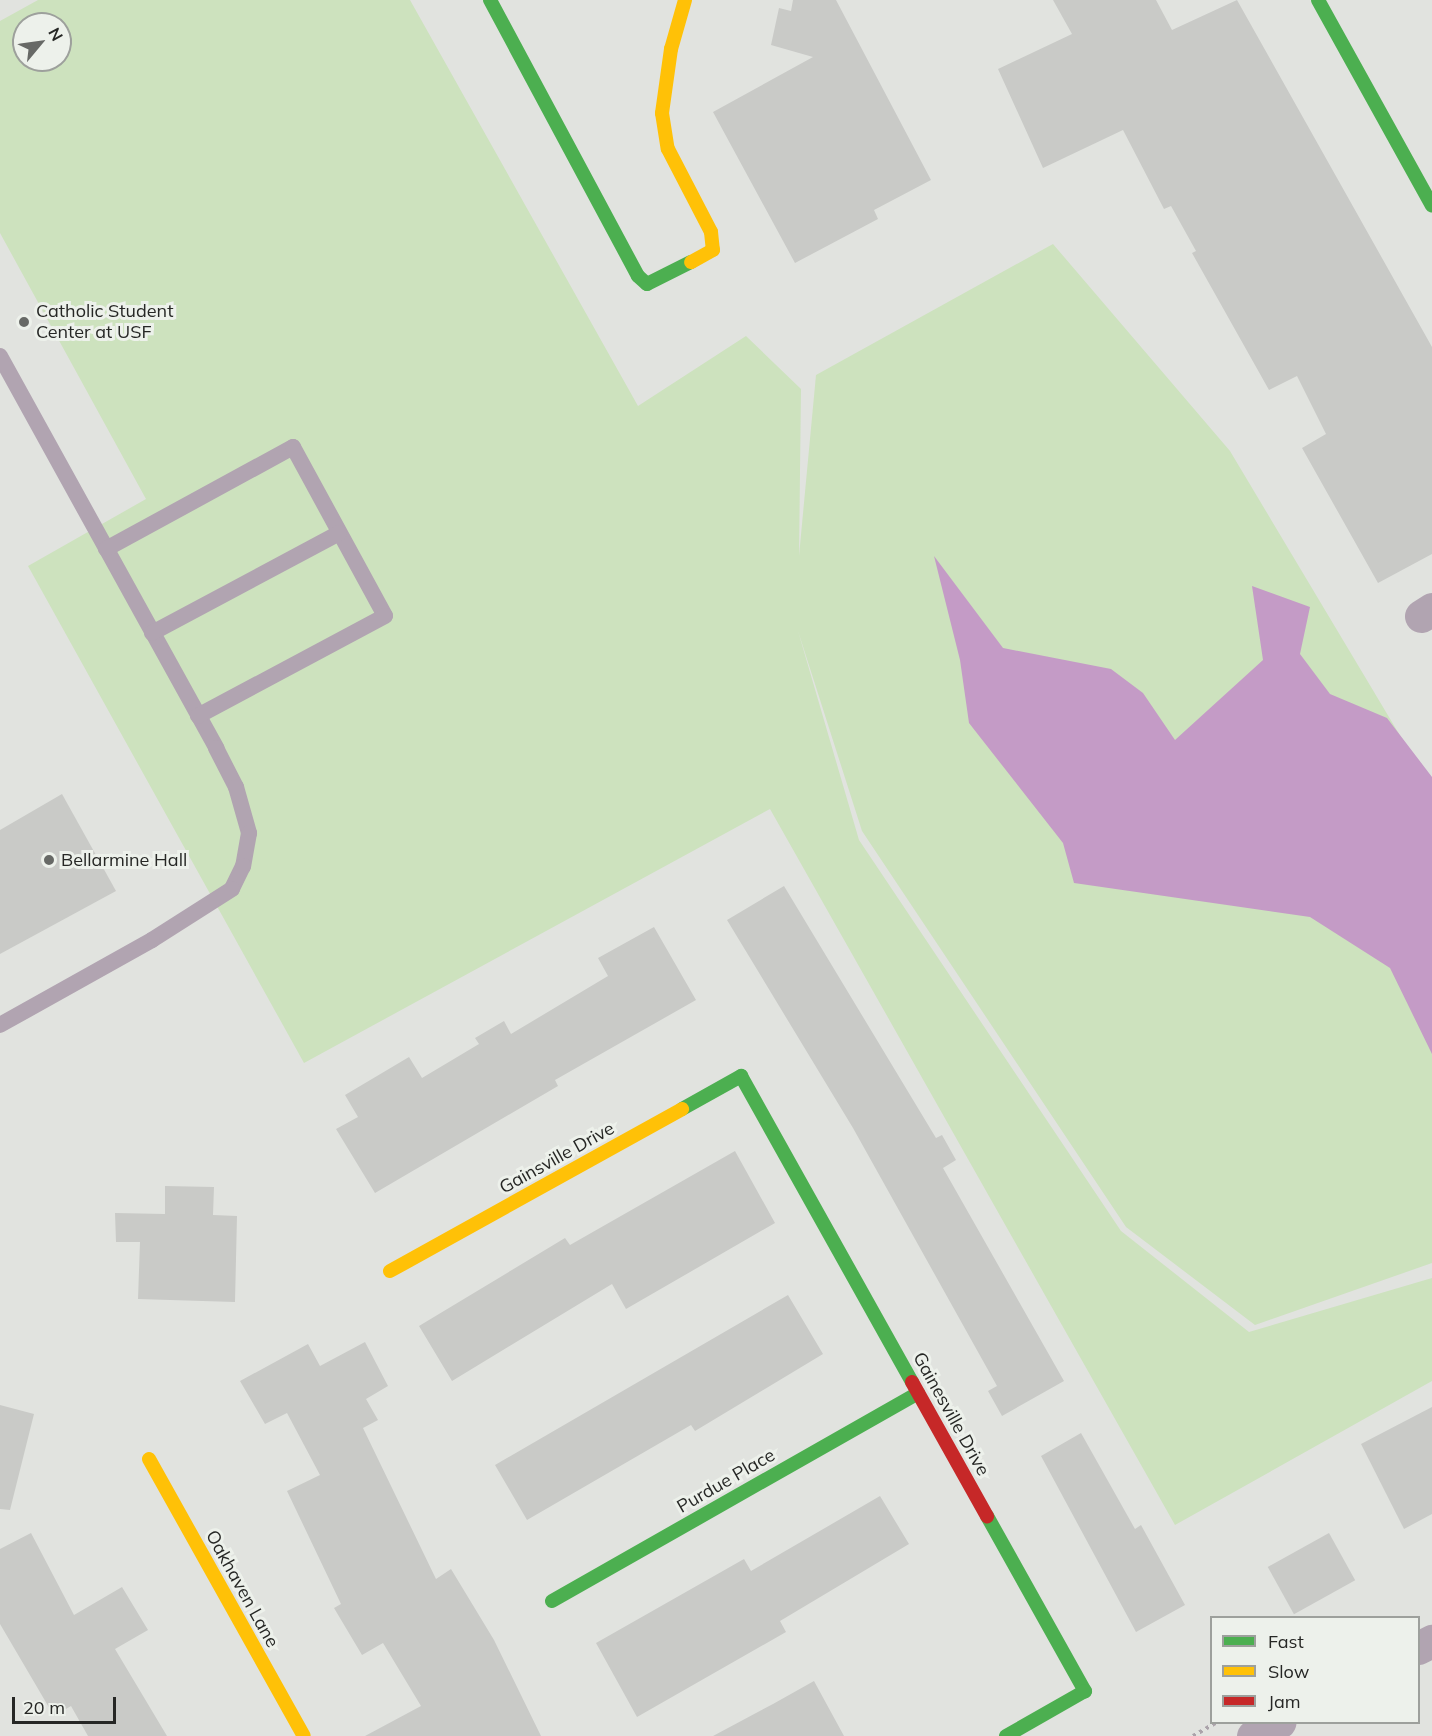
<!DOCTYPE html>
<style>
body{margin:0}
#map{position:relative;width:1432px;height:1736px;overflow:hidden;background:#e1e3df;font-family:Mulish,sans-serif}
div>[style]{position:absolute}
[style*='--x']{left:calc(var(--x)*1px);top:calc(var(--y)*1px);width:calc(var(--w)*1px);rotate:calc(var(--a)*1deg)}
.green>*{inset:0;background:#cde2be}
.water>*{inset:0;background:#c49bc6}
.building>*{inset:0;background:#c9cac7;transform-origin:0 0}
.path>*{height:4px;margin-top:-2px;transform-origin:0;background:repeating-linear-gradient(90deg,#aba3aa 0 3px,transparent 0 7.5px)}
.lane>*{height:16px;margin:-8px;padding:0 8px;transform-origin:8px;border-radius:8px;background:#b1a4b1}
.street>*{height:33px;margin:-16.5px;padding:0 16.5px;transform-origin:16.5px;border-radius:16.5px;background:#b1a4b1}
.fast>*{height:14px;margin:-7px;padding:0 7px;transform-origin:7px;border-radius:7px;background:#4caf50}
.slow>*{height:14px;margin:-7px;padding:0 7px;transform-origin:7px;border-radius:7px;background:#ffc107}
.jam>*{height:14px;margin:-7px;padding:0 7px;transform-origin:7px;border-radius:7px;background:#c62828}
.dots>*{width:16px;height:16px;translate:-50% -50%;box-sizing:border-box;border:3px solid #edf1eb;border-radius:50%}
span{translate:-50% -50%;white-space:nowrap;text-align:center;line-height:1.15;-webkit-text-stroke:6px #edf1eb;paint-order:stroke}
.poi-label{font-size:18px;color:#262725}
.left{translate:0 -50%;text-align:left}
.street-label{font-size:18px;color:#262725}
.legend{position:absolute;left:1210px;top:1616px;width:210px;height:108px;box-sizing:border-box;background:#edf1eb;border:2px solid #9da09c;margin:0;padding:8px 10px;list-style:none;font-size:18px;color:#262725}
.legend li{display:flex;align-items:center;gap:12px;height:30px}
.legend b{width:30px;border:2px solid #9da09c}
.north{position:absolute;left:12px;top:12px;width:60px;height:60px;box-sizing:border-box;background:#edf1eb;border:2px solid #9da09c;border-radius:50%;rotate:61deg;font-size:16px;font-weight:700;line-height:24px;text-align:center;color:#262725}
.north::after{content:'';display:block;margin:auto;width:21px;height:27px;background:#676966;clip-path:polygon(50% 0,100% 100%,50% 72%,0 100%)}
.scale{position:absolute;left:12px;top:1697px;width:104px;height:27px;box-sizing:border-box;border:3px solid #262725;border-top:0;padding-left:8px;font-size:18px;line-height:21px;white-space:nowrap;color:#262725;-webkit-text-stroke:4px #edf1eb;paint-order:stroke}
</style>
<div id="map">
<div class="green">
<div style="clip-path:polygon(evenodd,38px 0,410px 0,638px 406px,746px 336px,801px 389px,799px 556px,816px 375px,1053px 244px,1230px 451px,1432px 789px,1432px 1263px,1255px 1325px,1126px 1227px,862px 831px,798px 631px,859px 840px,1121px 1231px,1249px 1332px,1432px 1278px,1432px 1381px,1175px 1525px,770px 809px,304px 1063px,28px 566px,146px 499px,0 233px,0 21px,38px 0,24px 24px,60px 24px,60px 60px,24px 60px,24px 24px)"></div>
</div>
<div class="water">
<div style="clip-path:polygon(934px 556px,1003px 648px,1111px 669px,1143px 693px,1175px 740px,1263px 660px,1252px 586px,1310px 607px,1300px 654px,1330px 694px,1387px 718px,1432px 777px,1432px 1054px,1390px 968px,1310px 917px,1074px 883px,1063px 843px,969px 723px,960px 660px)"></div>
</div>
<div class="building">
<div style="clip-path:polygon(793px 0,836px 0,931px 180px,874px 210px,878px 219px,795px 263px,713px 112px,813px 57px,771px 45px,779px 8px,791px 11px)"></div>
<div style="clip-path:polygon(1053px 0,1156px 0,1172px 30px,1237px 0,1432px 347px,1432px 554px,1378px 583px,1302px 448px,1326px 434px,1297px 376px,1269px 390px,1192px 253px,1196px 251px,1171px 206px,1164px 209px,1123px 130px,1043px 168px,998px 69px,1072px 34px)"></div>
<div style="clip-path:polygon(62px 794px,116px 891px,0 954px,0 830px)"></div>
<div style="clip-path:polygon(784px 886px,936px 1138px,942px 1135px,956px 1160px,943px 1168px,1064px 1381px,1002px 1416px,988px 1391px,997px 1386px,853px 1128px,727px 920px)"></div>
<div style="clip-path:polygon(654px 927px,696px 1000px,555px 1080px,558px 1086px,375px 1193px,336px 1129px,358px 1117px,345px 1095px,409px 1057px,422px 1078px,479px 1044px,475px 1038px,504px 1021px,511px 1034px,608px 976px,598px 958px)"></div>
<div style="clip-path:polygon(735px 1151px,775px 1223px,626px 1309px,612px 1284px,452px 1381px,419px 1326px,565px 1238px,570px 1245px)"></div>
<div style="clip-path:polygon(165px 1186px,214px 1187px,213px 1215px,237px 1216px,235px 1302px,138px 1299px,140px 1242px,116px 1242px,115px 1213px,165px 1214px)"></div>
<div style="clip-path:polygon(788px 1295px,823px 1354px,695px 1431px,691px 1425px,527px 1520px,495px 1465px)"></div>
<div style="clip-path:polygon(365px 1342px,388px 1386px,366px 1399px,378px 1420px,363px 1428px,436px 1579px,451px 1569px,494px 1640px,541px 1736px,365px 1736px,421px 1706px,383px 1643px,362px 1655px,334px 1608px,341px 1604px,287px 1491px,320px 1475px,287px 1413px,265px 1424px,240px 1381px,308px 1344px,320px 1366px)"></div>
<div style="clip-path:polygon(0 1405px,34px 1414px,10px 1510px,0 1509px)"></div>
<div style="clip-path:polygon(1432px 1407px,1432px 1514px,1404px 1529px,1361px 1444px)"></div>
<div style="clip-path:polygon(1081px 1433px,1135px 1529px,1141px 1525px,1185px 1605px,1136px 1632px,1041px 1456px)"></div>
<div style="clip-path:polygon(880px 1496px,909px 1544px,780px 1621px,786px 1632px,637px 1717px,596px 1643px,744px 1559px,751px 1571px)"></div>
<div style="clip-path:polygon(31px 1533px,74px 1615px,122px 1587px,148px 1630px,115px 1649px,167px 1736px,88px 1736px,71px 1706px,54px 1716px,0 1624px,0 1549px)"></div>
<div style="left:1329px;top:1533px;width:54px;height:70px;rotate:61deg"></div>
<div style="clip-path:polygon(814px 1681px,844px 1736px,713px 1736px,773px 1704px)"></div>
</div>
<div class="path">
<div style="--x:1193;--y:1736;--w:28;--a:-30"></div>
</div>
<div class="lane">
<div style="--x:0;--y:356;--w:448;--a:61.1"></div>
<div style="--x:216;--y:748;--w:44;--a:62.9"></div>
<div style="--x:236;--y:787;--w:48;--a:74.2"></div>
<div style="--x:249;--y:833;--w:34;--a:100"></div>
<div style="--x:243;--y:866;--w:25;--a:116"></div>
<div style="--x:232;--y:889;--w:95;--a:147.5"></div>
<div style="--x:152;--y:940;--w:174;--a:150.8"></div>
<div style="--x:106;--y:549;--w:213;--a:-28.6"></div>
<div style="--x:293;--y:447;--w:192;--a:61.4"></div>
<div style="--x:385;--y:616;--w:212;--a:151.9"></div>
<div style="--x:152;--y:633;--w:212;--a:-28.1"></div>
</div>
<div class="street">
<div style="--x:1421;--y:616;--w:13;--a:-32"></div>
<div style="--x:1418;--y:1648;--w:16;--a:-27"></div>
<div style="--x:1253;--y:1736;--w:30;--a:-28"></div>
</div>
<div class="fast">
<div style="--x:490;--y:0;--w:313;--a:61.8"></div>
<div style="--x:638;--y:276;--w:12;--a:42"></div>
<div style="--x:647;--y:284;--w:49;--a:-26.6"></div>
<div style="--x:1318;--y:0;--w:235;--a:61"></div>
<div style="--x:682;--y:1109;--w:68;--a:-29.2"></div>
<div style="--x:741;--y:1076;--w:351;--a:60.8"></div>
<div style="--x:987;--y:1516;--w:201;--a:60.8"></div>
<div style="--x:1085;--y:1691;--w:91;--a:150.3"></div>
<div style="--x:552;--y:1601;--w:421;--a:-29.6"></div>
</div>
<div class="slow">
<div style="--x:685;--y:0;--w:51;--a:105.9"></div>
<div style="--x:671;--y:49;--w:65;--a:98"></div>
<div style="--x:662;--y:113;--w:36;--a:81"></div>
<div style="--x:668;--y:149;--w:93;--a:62.6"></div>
<div style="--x:711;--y:232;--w:18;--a:84"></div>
<div style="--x:713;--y:250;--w:25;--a:151"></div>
<div style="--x:390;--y:1271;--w:334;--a:-29"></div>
<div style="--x:149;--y:1459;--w:317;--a:60.8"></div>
</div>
<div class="jam">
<div style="--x:912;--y:1382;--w:154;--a:60.8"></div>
</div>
<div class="dots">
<div style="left:24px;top:322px;background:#676966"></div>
<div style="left:49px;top:860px;background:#676966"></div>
</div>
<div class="poi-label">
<span class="left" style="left:36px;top:322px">Catholic Student<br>Center at USF</span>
<span class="left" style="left:61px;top:860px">Bellarmine Hall</span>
</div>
<div class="street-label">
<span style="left:557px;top:1158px;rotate:-29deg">Gainsville Drive</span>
<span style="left:951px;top:1414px;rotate:61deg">Gainesville Drive</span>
<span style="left:726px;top:1481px;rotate:-30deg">Purdue Place</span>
<span style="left:242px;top:1589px;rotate:61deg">Oakhaven Lane</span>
</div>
<ul class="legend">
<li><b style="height:8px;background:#4caf50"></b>Fast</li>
<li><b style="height:8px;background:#ffc107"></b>Slow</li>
<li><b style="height:8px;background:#c62828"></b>Jam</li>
</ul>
<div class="north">N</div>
<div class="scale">20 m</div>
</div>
